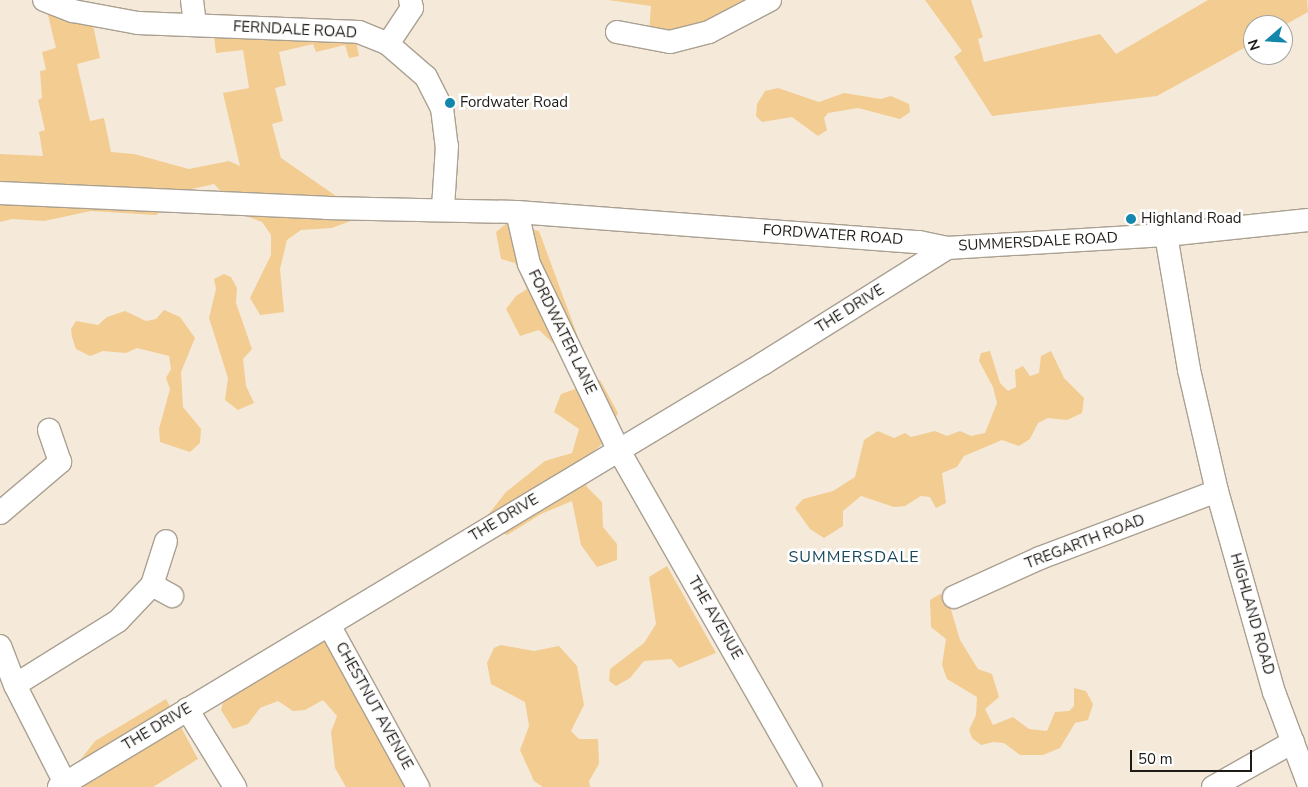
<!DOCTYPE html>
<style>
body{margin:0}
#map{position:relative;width:1308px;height:787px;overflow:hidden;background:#f5eada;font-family:"Nunito Sans",sans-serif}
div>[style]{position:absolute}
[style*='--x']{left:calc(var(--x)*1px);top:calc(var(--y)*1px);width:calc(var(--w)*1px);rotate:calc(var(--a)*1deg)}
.green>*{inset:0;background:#f2cc91}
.roads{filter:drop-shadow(1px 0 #aaa091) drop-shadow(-1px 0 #aaa091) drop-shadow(0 1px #aaa091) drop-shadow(0 -1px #aaa091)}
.minor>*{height:22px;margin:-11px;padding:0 11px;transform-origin:11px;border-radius:11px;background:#fff}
.dots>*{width:14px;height:14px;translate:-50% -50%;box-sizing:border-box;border:2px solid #fff;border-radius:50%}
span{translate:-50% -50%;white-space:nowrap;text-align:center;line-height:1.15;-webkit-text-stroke:5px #fff;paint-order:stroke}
.street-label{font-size:15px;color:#1f1b16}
.poi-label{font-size:15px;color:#1f1b16}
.left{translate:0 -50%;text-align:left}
.neighbourhood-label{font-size:16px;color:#16475a;letter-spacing:1px}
.north{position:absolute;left:1243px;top:15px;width:50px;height:50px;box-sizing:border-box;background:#fff;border:1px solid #a5a4a2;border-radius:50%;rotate:251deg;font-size:14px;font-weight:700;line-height:20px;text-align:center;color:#1f1b16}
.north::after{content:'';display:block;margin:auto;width:18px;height:22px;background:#1386ab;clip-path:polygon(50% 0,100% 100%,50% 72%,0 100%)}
.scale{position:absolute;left:1130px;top:750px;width:122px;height:22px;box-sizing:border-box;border:2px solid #1f1b16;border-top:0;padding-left:6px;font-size:15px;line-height:18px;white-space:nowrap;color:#1f1b16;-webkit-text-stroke:4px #fff;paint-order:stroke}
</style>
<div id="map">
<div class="green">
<div style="clip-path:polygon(608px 0,753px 0,709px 24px,669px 35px,649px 32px,651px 6px)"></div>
<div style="clip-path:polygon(925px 0,971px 0,983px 37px,978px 39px,984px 62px,1100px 34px,1116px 54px,1208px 0,1307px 0,1308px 12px,1283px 26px,1253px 25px,1253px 43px,1157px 96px,992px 116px,954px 57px,962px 51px)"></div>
<div style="clip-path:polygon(47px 11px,93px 25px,100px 58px,77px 64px,90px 121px,104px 118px,111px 152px,134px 154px,189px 169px,229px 161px,240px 166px,223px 93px,249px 88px,243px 50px,216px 53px,214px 36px,356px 41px,359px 56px,349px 58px,345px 45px,316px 52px,313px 44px,279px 52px,286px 85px,275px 88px,283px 121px,272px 124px,281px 158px,336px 196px,353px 220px,332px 228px,301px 230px,287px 240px,280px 269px,284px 312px,260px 315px,250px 298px,271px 255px,271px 235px,262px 222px,243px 215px,214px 184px,187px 190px,156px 215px,91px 211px,44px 221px,12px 219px,0 222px,0 154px,43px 156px,39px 132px,45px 130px,38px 100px,42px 98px,40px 71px,46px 70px,42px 52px,56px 48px)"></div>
<div style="clip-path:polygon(778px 88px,819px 102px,844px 93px,881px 99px,891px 96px,909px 104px,910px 112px,900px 119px,858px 108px,828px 113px,824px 118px,827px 130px,818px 136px,792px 117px,762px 122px,756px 116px,757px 104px,765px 91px)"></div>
<div style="clip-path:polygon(507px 223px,539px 231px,578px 337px,558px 348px,539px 330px,520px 336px,506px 309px,516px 296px,527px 289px,515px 263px,501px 259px,496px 232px)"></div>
<div style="clip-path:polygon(224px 274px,231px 277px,237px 288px,236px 303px,252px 349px,243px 359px,246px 386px,254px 403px,238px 410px,225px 400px,228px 378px,209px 318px,216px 289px,214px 279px)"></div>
<div style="clip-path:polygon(164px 310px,180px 317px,195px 338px,181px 372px,183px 407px,201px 429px,200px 443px,190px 452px,160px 442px,159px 429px,170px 389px,166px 378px,171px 369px,169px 356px,137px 348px,126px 353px,103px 351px,90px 356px,76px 349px,72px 337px,71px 329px,76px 321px,98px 325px,107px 317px,125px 311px,146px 321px,156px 319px)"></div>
<div style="clip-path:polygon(990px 351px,1000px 383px,1008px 391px,1016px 387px,1015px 370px,1023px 366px,1030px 376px,1039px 373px,1041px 356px,1051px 351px,1064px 378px,1084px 398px,1082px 413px,1067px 420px,1048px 418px,1038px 423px,1030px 439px,1019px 446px,1002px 440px,964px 456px,957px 467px,942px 473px,946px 503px,936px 508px,930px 497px,921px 496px,905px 506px,894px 507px,861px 496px,843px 511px,843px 526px,824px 538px,810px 529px,795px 508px,803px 499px,833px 491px,855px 477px,864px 440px,878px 431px,894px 438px,905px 433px,911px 437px,935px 431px,947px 436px,960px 431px,971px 436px,985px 433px,997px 403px,993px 387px,979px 361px,981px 353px)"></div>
<div style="clip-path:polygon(600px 380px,618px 413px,602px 444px,580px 463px,587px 487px,602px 502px,603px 527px,617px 544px,617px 560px,597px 567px,581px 545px,572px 501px,541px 514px,507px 535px,495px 530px,487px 516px,506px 492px,545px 461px,572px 453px,579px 429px,554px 412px,561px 394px)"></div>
<div style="clip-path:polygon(667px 566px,716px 653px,679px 668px,671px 659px,644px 661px,630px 678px,616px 686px,609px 681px,610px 669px,644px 643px,656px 624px,649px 577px)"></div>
<div style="clip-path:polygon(940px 594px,947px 596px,960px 640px,978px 669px,992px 674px,999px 697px,985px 709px,993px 725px,1013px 717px,1029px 729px,1047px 731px,1055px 712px,1069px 711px,1074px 706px,1074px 688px,1086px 691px,1093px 704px,1088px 720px,1075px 723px,1060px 748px,1043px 755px,1020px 755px,1004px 743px,993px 742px,981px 745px,972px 738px,969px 730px,976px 715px,977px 697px,947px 679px,942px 665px,946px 639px,931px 627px,930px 600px)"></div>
<div style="clip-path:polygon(324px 639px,406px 787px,346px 787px,335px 768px,331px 732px,337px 716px,323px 700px,305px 710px,293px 711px,278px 701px,260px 708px,248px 724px,233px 729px,221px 710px,225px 695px)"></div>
<div style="clip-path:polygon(501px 645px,534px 651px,559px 646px,577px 666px,584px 705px,571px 731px,579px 739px,598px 739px,599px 764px,589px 781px,590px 787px,543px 787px,534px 781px,520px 750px,529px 726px,525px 702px,491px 684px,487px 663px,494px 648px)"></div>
<div style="clip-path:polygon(166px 699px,198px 759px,153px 787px,73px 787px,79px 784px,81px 759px,95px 741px)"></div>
</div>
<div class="roads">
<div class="minor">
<div style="--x:44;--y:0;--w:31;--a:21"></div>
<div style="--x:73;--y:11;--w:66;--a:10.5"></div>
<div style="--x:138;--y:23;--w:221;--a:2.3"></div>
<div style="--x:359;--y:32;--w:31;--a:22"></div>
<div style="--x:388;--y:44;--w:50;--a:41"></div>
<div style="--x:426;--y:77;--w:35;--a:63"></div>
<div style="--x:442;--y:108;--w:38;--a:83"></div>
<div style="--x:447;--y:146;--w:62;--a:93.7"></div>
<div style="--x:192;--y:0;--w:24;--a:83"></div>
<div style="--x:617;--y:32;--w:54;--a:10.7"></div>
<div style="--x:670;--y:42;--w:40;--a:-14.4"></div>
<div style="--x:709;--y:32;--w:69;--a:-27.7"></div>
<div style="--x:388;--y:44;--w:43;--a:-56.3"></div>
<div style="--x:412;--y:8;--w:8;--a:-104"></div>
<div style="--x:0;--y:193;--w:326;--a:2.6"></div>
<div style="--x:326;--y:208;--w:191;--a:1.2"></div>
<div style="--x:517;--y:212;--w:403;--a:4.3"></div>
<div style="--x:919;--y:242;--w:29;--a:12"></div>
<div style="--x:947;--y:248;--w:219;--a:-3.4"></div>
<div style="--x:1166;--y:235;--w:143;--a:-6"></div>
<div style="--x:517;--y:212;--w:53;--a:77"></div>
<div style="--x:529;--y:264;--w:205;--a:64.3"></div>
<div style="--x:618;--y:449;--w:389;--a:60.3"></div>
<div style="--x:1166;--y:235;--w:137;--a:80.3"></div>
<div style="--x:1189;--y:370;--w:124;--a:77"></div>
<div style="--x:1217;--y:491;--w:209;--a:74.2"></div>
<div style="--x:1274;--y:692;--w:97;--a:69.5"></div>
<div style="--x:0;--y:513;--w:79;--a:-40.4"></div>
<div style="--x:60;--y:462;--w:34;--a:-109"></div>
<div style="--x:152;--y:585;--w:23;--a:29"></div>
<div style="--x:954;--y:597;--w:94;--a:-24.4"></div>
<div style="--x:1040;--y:558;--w:189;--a:-20.7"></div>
<div style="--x:329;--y:625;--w:185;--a:61.2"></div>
<div style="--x:0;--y:646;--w:42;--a:69"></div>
<div style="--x:15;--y:685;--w:110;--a:63"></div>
<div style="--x:15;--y:685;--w:121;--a:-31.9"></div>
<div style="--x:118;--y:621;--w:50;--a:-46.6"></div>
<div style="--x:152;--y:585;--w:46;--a:-72.3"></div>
<div style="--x:187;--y:709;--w:92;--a:58.4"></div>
<div style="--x:59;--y:787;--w:823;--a:-31.02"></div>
<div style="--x:764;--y:363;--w:216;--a:-32.1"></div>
<div style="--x:1213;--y:787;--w:92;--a:-29.4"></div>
</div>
</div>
<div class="dots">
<div style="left:450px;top:103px;background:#1386ab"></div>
<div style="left:1131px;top:219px;background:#1386ab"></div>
</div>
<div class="street-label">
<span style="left:295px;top:30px;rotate:3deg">FERNDALE ROAD</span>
<span style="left:833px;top:235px;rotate:4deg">FORDWATER ROAD</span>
<span style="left:1038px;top:242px;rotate:-3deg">SUMMERSDALE ROAD</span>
<span style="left:850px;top:309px;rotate:-32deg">THE DRIVE</span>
<span style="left:562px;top:332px;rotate:64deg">FORDWATER LANE</span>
<span style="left:504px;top:518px;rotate:-31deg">THE DRIVE</span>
<span style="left:1085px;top:542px;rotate:-21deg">TREGARTH ROAD</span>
<span style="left:1252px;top:614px;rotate:74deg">HIGHLAND ROAD</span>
<span style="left:715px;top:618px;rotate:60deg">THE AVENUE</span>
<span style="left:374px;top:706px;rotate:61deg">CHESTNUT AVENUE</span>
<span style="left:157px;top:727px;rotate:-31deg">THE DRIVE</span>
</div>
<div class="poi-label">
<span class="left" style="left:460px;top:103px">Fordwater Road</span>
<span class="left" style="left:1141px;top:219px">Highland Road</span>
</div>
<div class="neighbourhood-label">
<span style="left:854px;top:557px">SUMMERSDALE</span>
</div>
<div class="north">N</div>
<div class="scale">50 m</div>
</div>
